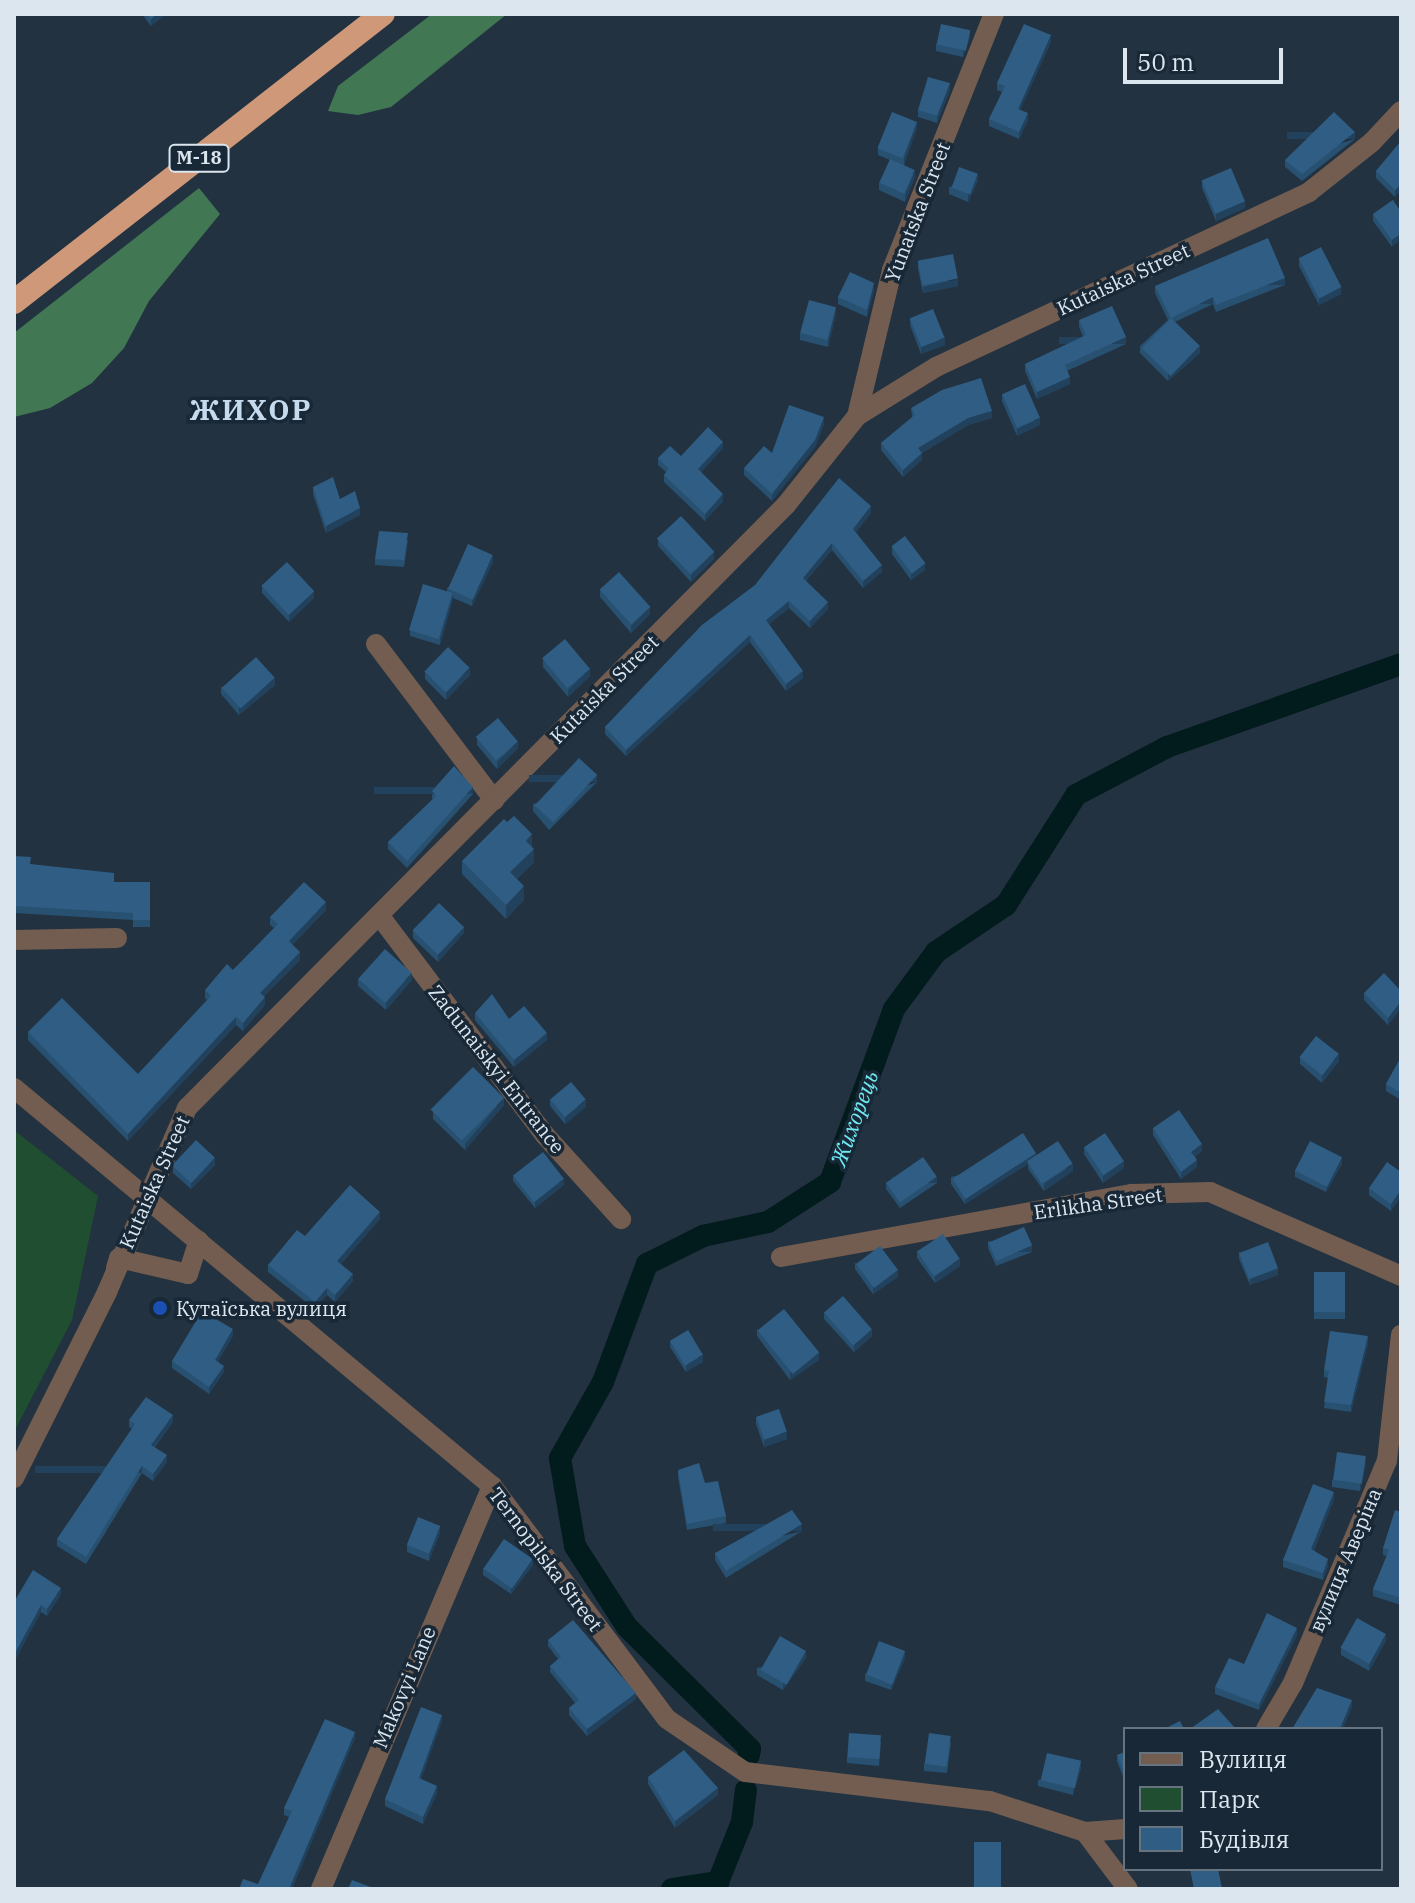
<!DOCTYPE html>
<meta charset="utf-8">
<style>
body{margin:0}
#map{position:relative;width:1415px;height:1903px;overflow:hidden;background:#223240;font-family:"IBM Plex Serif",serif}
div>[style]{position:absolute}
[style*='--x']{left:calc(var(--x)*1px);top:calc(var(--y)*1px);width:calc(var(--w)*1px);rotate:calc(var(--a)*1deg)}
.green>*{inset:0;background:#204e31}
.forest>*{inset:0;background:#427754}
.canal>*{height:22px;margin:-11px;padding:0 11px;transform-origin:11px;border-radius:11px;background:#021b1d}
.street>*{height:20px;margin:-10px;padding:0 10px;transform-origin:10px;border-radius:10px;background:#735d50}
.highway>*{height:24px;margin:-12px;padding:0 12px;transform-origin:12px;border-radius:12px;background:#cf9878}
.wall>*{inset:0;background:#285071;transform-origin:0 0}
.shaded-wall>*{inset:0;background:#21415c;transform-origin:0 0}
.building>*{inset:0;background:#2f5d83;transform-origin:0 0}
.dots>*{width:22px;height:22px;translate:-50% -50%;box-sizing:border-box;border:4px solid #182836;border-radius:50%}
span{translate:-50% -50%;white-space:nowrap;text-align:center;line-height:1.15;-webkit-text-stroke:7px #182836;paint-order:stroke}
.shield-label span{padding:2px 6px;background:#182836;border:2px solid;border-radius:6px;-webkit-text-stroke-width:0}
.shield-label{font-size:18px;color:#dce6ef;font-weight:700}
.street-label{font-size:20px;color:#dce6ef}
.poi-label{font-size:20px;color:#dce6ef}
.left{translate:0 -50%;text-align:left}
.water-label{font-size:22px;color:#6fe9f2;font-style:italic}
.district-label{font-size:28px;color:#c6daed;font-weight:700;letter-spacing:2px}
.frame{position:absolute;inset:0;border:16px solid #dce6ef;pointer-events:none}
.legend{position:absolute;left:1123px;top:1727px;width:260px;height:144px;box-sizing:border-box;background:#182836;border:2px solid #667480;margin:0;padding:10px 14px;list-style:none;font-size:24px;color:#dce6ef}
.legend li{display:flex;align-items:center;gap:16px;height:40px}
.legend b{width:40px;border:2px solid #667480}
.scale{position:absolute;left:1123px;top:48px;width:160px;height:36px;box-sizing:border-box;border:4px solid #dce6ef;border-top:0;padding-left:10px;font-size:24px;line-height:28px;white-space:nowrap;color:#dce6ef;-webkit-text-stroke:6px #182836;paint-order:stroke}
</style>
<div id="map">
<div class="green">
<div style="clip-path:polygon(14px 1130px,98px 1196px,72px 1320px,14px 1432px)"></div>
</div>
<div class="forest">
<div style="clip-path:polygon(432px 14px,507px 14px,391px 107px,358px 115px,328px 111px,338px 86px)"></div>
<div style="clip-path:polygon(199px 188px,220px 214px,149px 301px,124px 348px,92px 383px,50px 408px,14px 417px,14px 333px)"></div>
</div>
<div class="canal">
<div style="--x:749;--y:1755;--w:6;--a:-81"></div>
<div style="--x:750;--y:1749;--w:173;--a:-135.2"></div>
<div style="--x:627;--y:1627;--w:96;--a:-122.7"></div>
<div style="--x:575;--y:1546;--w:89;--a:-99.7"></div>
<div style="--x:560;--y:1458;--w:87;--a:-60.5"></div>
<div style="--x:603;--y:1382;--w:126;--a:-69.6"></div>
<div style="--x:647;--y:1264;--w:63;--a:-26.6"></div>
<div style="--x:703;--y:1236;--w:66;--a:-12.2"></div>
<div style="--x:768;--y:1222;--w:74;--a:-32.8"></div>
<div style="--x:830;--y:1182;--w:184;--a:-69.7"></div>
<div style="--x:894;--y:1009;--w:71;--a:-53.6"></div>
<div style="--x:936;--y:952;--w:84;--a:-33.9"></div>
<div style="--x:1006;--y:905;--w:130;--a:-57.5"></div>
<div style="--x:1076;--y:795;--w:103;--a:-27.8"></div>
<div style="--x:1167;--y:747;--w:248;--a:-19.5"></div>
<div style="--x:672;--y:1889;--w:47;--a:-8.7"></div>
<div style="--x:718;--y:1882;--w:65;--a:-68.2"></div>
<div style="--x:742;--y:1822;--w:32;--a:-83"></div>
</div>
<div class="street">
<div style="--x:857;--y:416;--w:150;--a:-76.5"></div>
<div style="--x:892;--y:270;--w:276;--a:-68.3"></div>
<div style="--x:376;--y:644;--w:196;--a:52.9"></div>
<div style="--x:379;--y:915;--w:274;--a:53"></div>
<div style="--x:544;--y:1134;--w:115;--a:47.8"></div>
<div style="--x:14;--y:940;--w:103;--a:-1.1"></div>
<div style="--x:14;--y:1088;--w:622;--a:39.78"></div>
<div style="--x:492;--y:1486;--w:291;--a:53.1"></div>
<div style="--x:667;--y:1719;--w:94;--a:34.2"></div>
<div style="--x:745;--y:1772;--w:247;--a:6.8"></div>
<div style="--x:990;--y:1801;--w:100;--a:18.1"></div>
<div style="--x:1085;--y:1832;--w:71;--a:53"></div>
<div style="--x:781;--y:1257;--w:357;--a:-10.2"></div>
<div style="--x:1132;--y:1194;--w:78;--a:-1.5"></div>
<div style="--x:1210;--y:1192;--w:209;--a:23.7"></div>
<div style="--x:116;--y:1268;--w:10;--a:-73"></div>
<div style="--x:119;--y:1258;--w:71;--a:13.1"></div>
<div style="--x:188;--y:1274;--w:35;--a:-72"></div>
<div style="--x:14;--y:1478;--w:208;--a:-63.4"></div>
<div style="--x:107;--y:1292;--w:201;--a:-66.5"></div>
<div style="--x:187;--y:1108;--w:850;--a:-45.19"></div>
<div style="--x:786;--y:505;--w:114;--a:-51.4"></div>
<div style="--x:857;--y:416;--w:93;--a:-31.8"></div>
<div style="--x:936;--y:367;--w:412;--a:-25.1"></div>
<div style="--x:1309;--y:192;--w:80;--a:-38.4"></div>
<div style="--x:1372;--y:142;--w:42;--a:-46.9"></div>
<div style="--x:1266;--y:1729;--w:53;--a:-59.6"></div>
<div style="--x:1293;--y:1683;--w:241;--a:-67.1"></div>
<div style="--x:1387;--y:1461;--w:127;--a:-83.7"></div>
<div style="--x:1085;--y:1832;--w:40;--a:-4.3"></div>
<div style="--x:321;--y:1889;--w:438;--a:-67"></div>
</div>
<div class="highway">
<div style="--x:14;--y:302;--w:468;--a:-38"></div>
</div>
<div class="wall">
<div style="clip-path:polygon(142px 14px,166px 14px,151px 26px)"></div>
<div style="clip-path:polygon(970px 37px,963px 57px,936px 51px,936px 44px)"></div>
<div style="clip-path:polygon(1051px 42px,1020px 110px,1028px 120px,1019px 139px,989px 126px,989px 119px,1002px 92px,997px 90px,997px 83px)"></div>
<div style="clip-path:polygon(950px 90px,937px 123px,918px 117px,918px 110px)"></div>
<div style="clip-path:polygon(917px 128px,904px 165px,915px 177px,905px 202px,879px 190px,879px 183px,890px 160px,878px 155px,878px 148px)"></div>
<div style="clip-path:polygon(1355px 139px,1302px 181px,1285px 167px,1285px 160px)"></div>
<div style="clip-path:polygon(1401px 141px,1401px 190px,1395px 197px,1376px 178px,1376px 171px)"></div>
<div style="clip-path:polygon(978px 181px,968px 202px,949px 194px,949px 187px)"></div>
<div style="clip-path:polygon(1202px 182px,1245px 208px,1216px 221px,1202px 188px)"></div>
<div style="clip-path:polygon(1393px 200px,1392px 247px,1373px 221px,1373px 214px)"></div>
<div style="clip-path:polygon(1299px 259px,1341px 294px,1319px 305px,1299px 266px)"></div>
<div style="clip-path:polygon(918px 262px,958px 286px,923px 293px,918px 269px)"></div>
<div style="clip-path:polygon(1285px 285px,1216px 312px,1213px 304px,1175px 322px,1200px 353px,1168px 381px,1140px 353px,1140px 346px,1168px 320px,1155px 293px,1155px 286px)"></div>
<div style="clip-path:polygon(874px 290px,867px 317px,838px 304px,838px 297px)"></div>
<div style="clip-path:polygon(836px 314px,828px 347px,800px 340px,800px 333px)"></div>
<div style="clip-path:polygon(910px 318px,945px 345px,921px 354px,910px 325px)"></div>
<div style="clip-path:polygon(1079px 320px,1126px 344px,1067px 371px,1070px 384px,1037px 399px,1025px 371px,1025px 364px,1083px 337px,1079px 327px)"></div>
<div style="clip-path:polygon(1002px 394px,1040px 425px,1017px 436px,1002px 401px)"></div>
<div style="clip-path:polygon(911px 408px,992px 418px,968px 425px,922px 453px,922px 460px,903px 477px,881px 450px,881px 443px,912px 417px)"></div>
<div style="clip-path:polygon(824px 424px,815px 447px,772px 501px,744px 475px,744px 468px)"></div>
<div style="clip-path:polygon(723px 448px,701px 472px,723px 501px,705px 521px,664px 482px,664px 475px,666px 472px,658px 465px,658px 458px,681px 456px)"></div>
<div style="clip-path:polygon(313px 487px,340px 499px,360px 515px,326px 533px,313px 494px)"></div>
<div style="clip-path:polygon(871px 513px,856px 532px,882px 572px,863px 588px,832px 550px,806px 581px,828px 609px,810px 628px,789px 608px,769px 624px,803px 678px,786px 691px,750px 642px,626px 756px,605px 734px,605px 727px,702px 625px)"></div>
<div style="clip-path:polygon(658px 539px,714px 559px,691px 582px,658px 546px)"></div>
<div style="clip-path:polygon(408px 540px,404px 567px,375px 565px,375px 559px)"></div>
<div style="clip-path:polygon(892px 547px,925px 570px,911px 580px,892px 554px)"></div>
<div style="clip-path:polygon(493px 562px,472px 606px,453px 598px,440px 645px,410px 636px,410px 630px,447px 591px,447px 588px)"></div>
<div style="clip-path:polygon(262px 586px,314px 598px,289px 622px,262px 593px)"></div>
<div style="clip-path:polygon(600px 590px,650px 614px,631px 633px,600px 597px)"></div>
<div style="clip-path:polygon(543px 660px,590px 676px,568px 697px,543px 667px)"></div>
<div style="clip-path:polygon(425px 672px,470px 675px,446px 700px,425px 679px)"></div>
<div style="clip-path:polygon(275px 685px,239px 715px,221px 694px,221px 687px)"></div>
<div style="clip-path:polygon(477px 738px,518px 748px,497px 769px,477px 745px)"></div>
<div style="clip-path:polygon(597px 782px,549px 830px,533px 811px,533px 804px)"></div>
<div style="clip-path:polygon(432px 791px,473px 794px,407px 868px,388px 849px,388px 842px,433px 799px,432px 798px)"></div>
<div style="clip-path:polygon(532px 847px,534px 862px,517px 879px,524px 900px,506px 919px,462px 874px,462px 861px)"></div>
<div style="clip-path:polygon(14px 856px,31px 864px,114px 882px,150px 882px,150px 927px,133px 927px,133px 920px,14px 913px)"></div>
<div style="clip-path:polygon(326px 910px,292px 945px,300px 960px,264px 996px,265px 1005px,243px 1031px,236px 1025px,128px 1141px,28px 1040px,28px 1032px,138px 1074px,207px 1000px,205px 998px,205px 990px,233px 970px,274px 928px,270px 925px,270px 917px)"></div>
<div style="clip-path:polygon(413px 931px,464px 933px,438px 962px,413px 938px)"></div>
<div style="clip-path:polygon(358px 979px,412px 980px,386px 1010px,358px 986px)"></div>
<div style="clip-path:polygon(1401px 991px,1401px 1008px,1388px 1025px,1364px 1000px,1364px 993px)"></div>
<div style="clip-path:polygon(475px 1013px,509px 1019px,547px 1040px,514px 1067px,475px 1020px)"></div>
<div style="clip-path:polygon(1401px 1057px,1401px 1100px,1386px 1091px,1386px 1084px)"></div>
<div style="clip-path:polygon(1300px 1058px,1339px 1061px,1322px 1083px,1300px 1064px)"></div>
<div style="clip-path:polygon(550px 1099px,586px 1107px,565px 1124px,550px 1106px)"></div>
<div style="clip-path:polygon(504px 1105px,465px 1150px,433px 1119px,433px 1112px)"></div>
<div style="clip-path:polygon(1153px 1128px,1202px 1151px,1195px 1156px,1197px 1167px,1181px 1179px,1153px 1135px)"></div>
<div style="clip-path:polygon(1084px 1147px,1124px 1168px,1103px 1183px,1084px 1154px)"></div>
<div style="clip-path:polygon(1036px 1156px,1073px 1171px,1044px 1191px,1028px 1169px,1028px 1164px,965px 1204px,951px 1184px,951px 1177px)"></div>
<div style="clip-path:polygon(1342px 1164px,1326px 1192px,1295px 1177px,1295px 1170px)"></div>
<div style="clip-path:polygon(215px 1165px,191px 1189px,173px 1173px,173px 1166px)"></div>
<div style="clip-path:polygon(1401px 1172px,1391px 1211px,1369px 1195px,1369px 1188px)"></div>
<div style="clip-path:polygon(513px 1175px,564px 1185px,535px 1208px,513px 1181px)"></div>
<div style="clip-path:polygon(886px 1182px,937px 1183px,900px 1208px,886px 1189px)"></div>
<div style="clip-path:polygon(380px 1219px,341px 1264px,353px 1281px,335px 1302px,327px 1295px,315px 1309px,268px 1272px,268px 1265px,305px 1236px)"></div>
<div style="clip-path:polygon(988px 1241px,1032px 1252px,996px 1266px,988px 1248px)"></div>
<div style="clip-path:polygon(917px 1251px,960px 1266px,935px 1283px,917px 1258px)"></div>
<div style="clip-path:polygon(1239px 1252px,1278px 1275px,1250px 1285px,1239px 1259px)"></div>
<div style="clip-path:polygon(855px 1263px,898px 1277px,873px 1294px,855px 1269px)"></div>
<div style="left:1314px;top:1272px;width:31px;height:47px"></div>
<div style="clip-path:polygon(824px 1312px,872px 1336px,854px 1352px,824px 1319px)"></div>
<div style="clip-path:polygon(757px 1329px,819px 1360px,790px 1380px,757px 1336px)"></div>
<div style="clip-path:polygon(233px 1336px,218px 1361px,224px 1372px,209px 1394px,172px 1368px,172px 1361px)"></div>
<div style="clip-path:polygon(670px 1341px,703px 1362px,686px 1372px,670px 1347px)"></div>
<div style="clip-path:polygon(1368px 1343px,1351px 1412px,1324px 1408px,1328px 1378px,1324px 1377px,1324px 1370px)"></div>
<div style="clip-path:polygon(756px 1417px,787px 1439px,764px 1447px,756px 1424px)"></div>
<div style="clip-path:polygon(129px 1420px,173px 1422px,155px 1447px,167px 1462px,153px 1481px,142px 1473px,86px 1564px,57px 1546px,57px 1539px,132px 1429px,129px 1427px)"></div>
<div style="clip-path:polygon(1366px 1463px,1360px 1491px,1332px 1487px,1332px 1480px)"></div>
<div style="clip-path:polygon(678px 1470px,705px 1483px,726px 1516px,726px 1523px,687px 1530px,678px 1477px)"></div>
<div style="clip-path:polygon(1334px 1499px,1314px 1550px,1328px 1566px,1323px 1580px,1283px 1567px,1283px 1560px)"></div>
<div style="clip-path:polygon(1401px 1512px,1401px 1605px,1373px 1596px,1373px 1589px,1387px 1556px,1383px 1555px,1383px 1548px)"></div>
<div style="clip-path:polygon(802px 1531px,726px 1578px,715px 1560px,715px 1553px)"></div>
<div style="clip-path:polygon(440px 1533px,429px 1561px,407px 1552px,407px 1545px)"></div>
<div style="clip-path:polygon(533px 1565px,511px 1594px,483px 1575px,483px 1568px)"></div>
<div style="clip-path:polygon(61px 1594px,47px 1616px,41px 1612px,14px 1662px,14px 1602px)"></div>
<div style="clip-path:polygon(1297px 1635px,1259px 1710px,1215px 1694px,1215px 1687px,1244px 1664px)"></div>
<div style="clip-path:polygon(548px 1640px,636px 1699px,587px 1736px,569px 1715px,569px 1708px,575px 1703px,550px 1672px,550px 1666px,558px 1659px,548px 1646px)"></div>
<div style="clip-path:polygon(1386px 1641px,1369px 1671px,1341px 1655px,1341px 1648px)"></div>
<div style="clip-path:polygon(806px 1658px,783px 1690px,757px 1675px,757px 1668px)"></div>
<div style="clip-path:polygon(905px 1658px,891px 1690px,865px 1681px,865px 1674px)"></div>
<div style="clip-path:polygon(442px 1721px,421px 1779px,437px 1793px,423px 1824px,385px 1806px,385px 1799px)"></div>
<div style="clip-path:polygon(355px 1738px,292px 1889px,239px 1889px,258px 1884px,289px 1817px,284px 1815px,284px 1808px)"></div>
<div style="clip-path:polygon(881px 1742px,879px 1766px,847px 1763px,847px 1757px)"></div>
<div style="clip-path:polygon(951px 1742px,947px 1773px,924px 1771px,924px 1764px)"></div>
<div style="clip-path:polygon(1125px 1752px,1125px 1782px,1117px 1761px,1117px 1755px)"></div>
<div style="clip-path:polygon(1081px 1768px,1073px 1795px,1038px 1786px,1038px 1780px)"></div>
<div style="clip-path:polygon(648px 1777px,718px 1795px,675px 1828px,648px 1784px)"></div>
</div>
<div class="shaded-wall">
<div style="clip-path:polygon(157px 14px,166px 14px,151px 26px,151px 19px)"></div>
<div style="clip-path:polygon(970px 30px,970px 37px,963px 57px,963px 50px)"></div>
<div style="clip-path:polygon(1051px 35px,1051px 42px,1018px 115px,1018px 109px)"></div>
<div style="clip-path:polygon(950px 83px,950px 90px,937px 123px,937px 116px)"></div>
<div style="clip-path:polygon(1028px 113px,1028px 120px,1019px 139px,1019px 132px)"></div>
<div style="clip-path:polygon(917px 122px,917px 128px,904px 165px,904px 158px)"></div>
<div style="left:1355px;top:132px;width:7px;height:68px;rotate:90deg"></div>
<div style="clip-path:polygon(915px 170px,915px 177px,905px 202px,905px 195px)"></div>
<div style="clip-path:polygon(978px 174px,978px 181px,968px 202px,968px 195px)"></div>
<div style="clip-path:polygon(1401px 184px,1401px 190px,1395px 197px,1395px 190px)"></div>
<div style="clip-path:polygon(1245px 201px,1245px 208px,1216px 221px,1216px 214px)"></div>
<div style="clip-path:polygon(1401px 234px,1401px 240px,1392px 247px,1392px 240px)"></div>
<div style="left:1285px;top:278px;width:7px;height:74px;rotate:90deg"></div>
<div style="clip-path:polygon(958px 279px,958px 286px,923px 293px,923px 287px)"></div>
<div style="clip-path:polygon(874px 283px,874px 290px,867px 317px,867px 310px)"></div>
<div style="clip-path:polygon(1341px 287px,1341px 294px,1319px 305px,1319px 298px)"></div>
<div style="left:1213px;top:297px;width:7px;height:47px;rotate:90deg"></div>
<div style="clip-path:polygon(836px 307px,836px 314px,828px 347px,828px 340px)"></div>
<div style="left:1126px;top:337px;width:7px;height:67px;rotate:90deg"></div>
<div style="clip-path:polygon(945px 338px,945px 345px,921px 354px,921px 347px)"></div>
<div style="clip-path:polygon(1200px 346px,1200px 353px,1168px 381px,1168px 374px)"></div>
<div style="clip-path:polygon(1070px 377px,1070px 384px,1037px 399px,1037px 392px)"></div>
<div style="clip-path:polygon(992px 411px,992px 418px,968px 425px,918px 455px,918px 448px,968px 418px)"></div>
<div style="clip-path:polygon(824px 417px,824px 424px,815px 447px,772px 501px,772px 494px)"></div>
<div style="clip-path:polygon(1040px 418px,1040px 425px,1017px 436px,1017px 429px)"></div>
<div style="clip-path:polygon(723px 442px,723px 448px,698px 476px,698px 469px)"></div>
<div style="clip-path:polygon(922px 453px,922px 460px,903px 477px,903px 470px)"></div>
<div style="clip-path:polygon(723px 494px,723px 501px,705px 521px,705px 514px)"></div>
<div style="clip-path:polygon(871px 506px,871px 513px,853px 536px,853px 529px)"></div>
<div style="clip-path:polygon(360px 508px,360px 515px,326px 533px,326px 526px)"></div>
<div style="clip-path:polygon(832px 543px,832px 550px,803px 585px,803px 578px)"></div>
<div style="clip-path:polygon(714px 552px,714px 559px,691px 582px,691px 575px)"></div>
<div style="clip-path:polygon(493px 555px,493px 562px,472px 606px,472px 599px)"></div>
<div style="clip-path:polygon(925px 563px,925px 570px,911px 580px,911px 573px)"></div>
<div style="clip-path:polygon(882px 565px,882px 572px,863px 588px,863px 581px)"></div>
<div style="clip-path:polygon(314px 591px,314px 598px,289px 622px,289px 615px)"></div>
<div style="clip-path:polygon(453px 593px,453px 600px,440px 645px,440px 638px)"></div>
<div style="clip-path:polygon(789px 601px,789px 608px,766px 627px,766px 620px)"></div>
<div style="clip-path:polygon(828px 602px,828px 609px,810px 628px,810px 621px)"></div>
<div style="clip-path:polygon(650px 607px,650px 614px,631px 633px,631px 626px)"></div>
<div style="clip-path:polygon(750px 635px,750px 642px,626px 756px,626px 750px)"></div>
<div style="clip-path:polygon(470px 668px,470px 675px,446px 700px,446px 693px)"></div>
<div style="clip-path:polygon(590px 669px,590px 676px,568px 697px,568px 690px)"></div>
<div style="clip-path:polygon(803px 671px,803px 678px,786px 691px,786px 684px)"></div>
<div style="clip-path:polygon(275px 678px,275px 685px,239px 715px,239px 708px)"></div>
<div style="clip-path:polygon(518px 742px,518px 748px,497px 769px,497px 762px)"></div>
<div style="left:597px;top:775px;width:7px;height:68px;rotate:90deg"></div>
<div style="left:473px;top:787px;width:7px;height:99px;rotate:90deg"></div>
<div style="clip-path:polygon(532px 834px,532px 847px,526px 841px)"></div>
<div style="clip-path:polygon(534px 849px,534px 862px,510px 886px,510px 872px)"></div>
<div style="clip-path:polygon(524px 886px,524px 900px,506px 919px,506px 905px)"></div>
<div style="clip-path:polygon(326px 902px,326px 910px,289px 949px,289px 941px)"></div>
<div style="clip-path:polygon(464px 927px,464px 933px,438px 962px,438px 955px)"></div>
<div style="clip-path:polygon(300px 952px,300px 960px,260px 1000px,260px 993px)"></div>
<div style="clip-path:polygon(412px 973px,412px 980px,386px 1010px,386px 1003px)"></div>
<div style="clip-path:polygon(265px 997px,265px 1005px,243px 1031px,243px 1023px)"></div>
<div style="clip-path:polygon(1401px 1001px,1401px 1008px,1388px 1025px,1388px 1018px)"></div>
<div style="clip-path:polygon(236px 1017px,236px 1025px,128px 1141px,128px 1134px)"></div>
<div style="clip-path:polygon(547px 1033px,547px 1040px,514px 1067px,514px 1060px)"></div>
<div style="clip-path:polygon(1339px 1054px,1339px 1061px,1322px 1083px,1322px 1076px)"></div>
<div style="clip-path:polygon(504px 1098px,504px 1105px,465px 1150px,465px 1144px)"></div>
<div style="clip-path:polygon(586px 1100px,586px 1107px,565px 1124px,565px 1117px)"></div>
<div style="clip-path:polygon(1202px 1144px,1202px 1151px,1191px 1158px,1191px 1152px)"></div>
<div style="clip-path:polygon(1036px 1153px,1036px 1160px,1028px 1162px,1028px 1164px,965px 1204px,965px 1197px)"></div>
<div style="clip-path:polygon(1342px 1157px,1342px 1164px,1326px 1192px,1326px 1185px)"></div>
<div style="clip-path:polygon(215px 1158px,215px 1165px,191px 1189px,191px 1183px)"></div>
<div style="clip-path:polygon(1197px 1160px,1197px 1167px,1181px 1179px,1181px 1172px)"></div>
<div style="clip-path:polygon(1124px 1161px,1124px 1168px,1103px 1183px,1103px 1176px)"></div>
<div style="clip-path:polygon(1073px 1164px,1073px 1171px,1044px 1191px,1044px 1184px)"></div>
<div style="left:937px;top:1177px;width:6px;height:45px;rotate:90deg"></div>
<div style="clip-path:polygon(564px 1179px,564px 1185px,535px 1208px,535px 1201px)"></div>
<div style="clip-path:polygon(1401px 1190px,1401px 1197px,1391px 1211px,1391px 1204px)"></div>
<div style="clip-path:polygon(380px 1212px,380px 1219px,337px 1268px,337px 1261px)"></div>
<div style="left:1032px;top:1245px;width:7px;height:39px;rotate:90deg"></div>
<div style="clip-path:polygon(960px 1259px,960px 1266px,935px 1283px,935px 1276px)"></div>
<div style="clip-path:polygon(1278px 1268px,1278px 1275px,1250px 1285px,1250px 1278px)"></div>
<div style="clip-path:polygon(898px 1270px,898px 1277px,873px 1294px,873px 1287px)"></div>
<div style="clip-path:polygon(353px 1274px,353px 1281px,335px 1302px,335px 1295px)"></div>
<div style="clip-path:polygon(327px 1288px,327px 1295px,315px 1309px,315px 1302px)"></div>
<div style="clip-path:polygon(233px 1329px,233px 1336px,215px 1366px,215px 1360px)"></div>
<div style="clip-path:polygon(872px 1329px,872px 1336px,854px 1352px,854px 1345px)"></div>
<div style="clip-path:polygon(1368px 1336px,1368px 1343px,1351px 1412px,1351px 1405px)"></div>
<div style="clip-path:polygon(819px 1353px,819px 1360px,790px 1380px,790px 1373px)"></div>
<div style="clip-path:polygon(703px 1355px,703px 1362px,686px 1372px,686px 1365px)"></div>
<div style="clip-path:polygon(224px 1366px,224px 1372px,209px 1394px,209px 1387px)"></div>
<div style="clip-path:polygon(173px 1415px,173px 1422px,151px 1451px,151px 1445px)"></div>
<div style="clip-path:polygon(787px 1432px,787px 1439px,764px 1447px,764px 1440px)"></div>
<div style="clip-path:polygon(167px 1455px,167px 1462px,153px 1481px,153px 1474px)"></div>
<div style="clip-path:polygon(1366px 1456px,1366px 1463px,1360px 1491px,1360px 1484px)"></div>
<div style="left:142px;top:1466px;width:7px;height:107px;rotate:90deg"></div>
<div style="clip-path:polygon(1334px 1492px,1334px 1499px,1311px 1556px,1311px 1549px)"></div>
<div style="left:802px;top:1524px;width:7px;height:89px;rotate:90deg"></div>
<div style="clip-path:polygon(440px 1526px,440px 1533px,429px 1561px,429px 1554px)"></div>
<div style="clip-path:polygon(533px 1559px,533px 1565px,511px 1594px,511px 1587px)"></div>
<div style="clip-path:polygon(1328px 1559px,1328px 1566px,1323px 1580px,1323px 1573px)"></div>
<div style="clip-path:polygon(61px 1588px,61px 1594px,47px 1616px,47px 1609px)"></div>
<div style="clip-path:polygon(41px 1605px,41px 1612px,14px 1662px,14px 1655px)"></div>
<div style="clip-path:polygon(1297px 1628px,1297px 1635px,1259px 1710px,1259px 1704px)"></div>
<div style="clip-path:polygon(1386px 1634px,1386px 1641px,1369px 1671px,1369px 1664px)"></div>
<div style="clip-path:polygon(806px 1651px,806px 1658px,783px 1690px,783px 1684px)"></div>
<div style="clip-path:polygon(905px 1651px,905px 1658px,891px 1690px,891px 1683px)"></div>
<div style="clip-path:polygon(636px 1693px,636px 1699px,587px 1736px,587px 1729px)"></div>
<div style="clip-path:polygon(1352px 1700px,1352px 1707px,1343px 1729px,1340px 1729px)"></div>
<div style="clip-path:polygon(442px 1715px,442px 1721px,419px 1785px,419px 1778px)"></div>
<div style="clip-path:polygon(355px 1732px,355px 1738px,292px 1889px,289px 1889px)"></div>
<div style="clip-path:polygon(1081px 1761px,1081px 1768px,1073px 1795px,1073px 1788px)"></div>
<div style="clip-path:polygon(437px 1786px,437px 1793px,423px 1824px,423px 1817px)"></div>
<div style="clip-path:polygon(718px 1788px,718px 1795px,675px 1828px,675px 1821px)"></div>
</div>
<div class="building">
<div style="clip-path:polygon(147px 14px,157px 14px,151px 19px)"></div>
<div style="left:941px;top:24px;width:30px;height:21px;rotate:12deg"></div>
<div style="clip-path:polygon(1024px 24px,1051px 35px,1018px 109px,1028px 113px,1019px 132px,989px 119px,1005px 86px,997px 83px)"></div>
<div style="clip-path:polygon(928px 77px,950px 83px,937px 116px,918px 110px)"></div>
<div style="left:892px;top:112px;width:27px;height:39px;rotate:22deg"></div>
<div style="clip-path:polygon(1334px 112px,1355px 132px,1302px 174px,1285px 160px)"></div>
<div style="clip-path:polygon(1401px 141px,1401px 184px,1395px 190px,1376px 171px)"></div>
<div style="left:890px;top:159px;width:27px;height:26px;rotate:24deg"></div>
<div style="left:959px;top:167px;width:20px;height:22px;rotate:20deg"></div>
<div style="left:1231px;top:168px;width:36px;height:32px;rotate:67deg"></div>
<div style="clip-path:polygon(1393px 200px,1401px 212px,1401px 234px,1392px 240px,1373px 214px)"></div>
<div style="clip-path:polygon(1268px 238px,1285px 278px,1216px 305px,1213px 297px,1171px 318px,1155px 286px)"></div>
<div style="left:1321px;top:247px;width:45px;height:25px;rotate:63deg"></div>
<div style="left:953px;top:254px;width:25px;height:36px;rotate:79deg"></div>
<div style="clip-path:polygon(850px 272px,874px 283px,867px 310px,838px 297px)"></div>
<div style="left:809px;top:300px;width:28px;height:34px;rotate:15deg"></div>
<div style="clip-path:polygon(1112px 306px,1126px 337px,1065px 365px,1070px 377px,1037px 392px,1025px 364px,1086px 335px,1079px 320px)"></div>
<div style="left:933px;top:309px;width:31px;height:25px;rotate:68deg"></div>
<div style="left:1171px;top:318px;width:40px;height:42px;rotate:44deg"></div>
<div style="clip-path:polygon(981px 378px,992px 411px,968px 418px,918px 448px,922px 453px,903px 470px,881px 443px,915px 415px,911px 408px,942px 390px)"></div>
<div style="left:1025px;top:384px;width:37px;height:25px;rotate:66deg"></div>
<div style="clip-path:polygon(789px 405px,824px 417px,815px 440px,772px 494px,744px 468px,764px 446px,772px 453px)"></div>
<div style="clip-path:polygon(708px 427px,723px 442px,698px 469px,723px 494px,705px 514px,664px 475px,669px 469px,658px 458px,670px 446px,681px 456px)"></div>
<div style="clip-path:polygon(333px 477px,340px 499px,355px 491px,360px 508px,326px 526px,313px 487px)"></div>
<div style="clip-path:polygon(839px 478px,871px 506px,853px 529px,882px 565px,863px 581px,832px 543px,803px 578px,828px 602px,810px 621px,789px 601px,766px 620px,803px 671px,786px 684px,750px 635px,626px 750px,605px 727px,702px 625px,755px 585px)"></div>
<div style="left:681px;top:516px;width:49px;height:33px;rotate:47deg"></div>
<div style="clip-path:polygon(379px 531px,408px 533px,404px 560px,375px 559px)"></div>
<div style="left:905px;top:536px;width:34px;height:17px;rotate:53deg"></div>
<div style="left:468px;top:544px;width:27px;height:49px;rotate:24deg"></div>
<div style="left:287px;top:562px;width:40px;height:35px;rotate:47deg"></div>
<div style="left:619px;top:572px;width:47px;height:26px;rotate:48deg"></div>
<div style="left:423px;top:584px;width:31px;height:48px;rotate:17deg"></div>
<div style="left:565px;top:639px;width:39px;height:30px;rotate:50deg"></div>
<div style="left:448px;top:647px;width:30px;height:34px;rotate:44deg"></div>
<div style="left:256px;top:657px;width:28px;height:46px;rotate:48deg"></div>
<div style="left:498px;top:718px;width:31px;height:29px;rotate:50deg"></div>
<div style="left:579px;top:758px;width:25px;height:65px;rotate:43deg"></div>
<div style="clip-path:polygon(454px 766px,473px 787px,407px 861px,388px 842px,436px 796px,432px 791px)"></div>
<div style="clip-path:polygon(514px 816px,532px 834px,526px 841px,534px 849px,510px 872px,524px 886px,506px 905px,462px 861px,504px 819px,507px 822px)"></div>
<div style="clip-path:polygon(14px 856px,31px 857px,30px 864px,114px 873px,114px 882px,150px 882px,150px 920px,133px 920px,133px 913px,14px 906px)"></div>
<div style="clip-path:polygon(304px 882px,326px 902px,289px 941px,300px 952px,260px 993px,265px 997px,243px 1023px,236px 1017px,128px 1134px,28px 1032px,62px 998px,138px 1074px,211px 996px,205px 990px,227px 964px,233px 970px,278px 924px,270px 917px)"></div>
<div style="left:439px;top:903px;width:35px;height:38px;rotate:44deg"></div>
<div style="left:385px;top:949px;width:36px;height:40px;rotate:42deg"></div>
<div style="clip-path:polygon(1384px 973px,1401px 991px,1401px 1001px,1388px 1018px,1364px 993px)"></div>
<div style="clip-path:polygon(492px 994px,509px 1019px,524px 1006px,547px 1033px,514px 1060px,475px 1013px)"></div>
<div style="left:1316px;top:1036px;width:29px;height:27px;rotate:38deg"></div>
<div style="clip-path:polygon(1401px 1057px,1401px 1093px,1386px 1084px)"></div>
<div style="left:473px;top:1067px;width:44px;height:60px;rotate:45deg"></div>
<div style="left:571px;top:1082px;width:23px;height:27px;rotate:50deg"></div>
<div style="clip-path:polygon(1179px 1110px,1202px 1144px,1191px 1152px,1197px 1160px,1181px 1172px,1153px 1128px)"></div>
<div style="left:1023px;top:1133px;width:24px;height:84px;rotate:57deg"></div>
<div style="left:1105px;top:1133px;width:34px;height:25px;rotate:56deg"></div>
<div style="left:196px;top:1140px;width:26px;height:35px;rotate:43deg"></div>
<div style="left:1058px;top:1141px;width:27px;height:37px;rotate:57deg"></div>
<div style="left:1310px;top:1141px;width:36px;height:33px;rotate:27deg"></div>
<div style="left:543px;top:1152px;width:34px;height:38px;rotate:52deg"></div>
<div style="left:923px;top:1157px;width:24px;height:45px;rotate:55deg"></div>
<div style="clip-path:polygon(1387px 1162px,1401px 1172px,1401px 1190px,1391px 1204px,1369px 1188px)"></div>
<div style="clip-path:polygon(350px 1185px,380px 1212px,337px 1261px,353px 1274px,335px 1295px,327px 1288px,315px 1302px,268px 1265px,297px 1230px,305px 1236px)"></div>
<div style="left:1024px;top:1227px;width:20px;height:39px;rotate:66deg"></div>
<div style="left:943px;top:1234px;width:30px;height:31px;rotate:56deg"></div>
<div style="left:1268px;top:1242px;width:28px;height:31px;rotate:69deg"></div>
<div style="left:880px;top:1246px;width:30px;height:30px;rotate:53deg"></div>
<div style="left:1314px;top:1272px;width:31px;height:40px"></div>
<div style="left:843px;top:1296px;width:44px;height:25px;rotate:49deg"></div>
<div style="left:784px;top:1309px;width:56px;height:34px;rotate:51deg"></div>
<div style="clip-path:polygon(202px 1311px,233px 1329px,215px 1360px,224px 1366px,209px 1387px,172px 1361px)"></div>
<div style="left:688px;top:1330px;width:29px;height:21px;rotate:59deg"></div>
<div style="clip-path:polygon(1330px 1331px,1368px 1336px,1351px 1405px,1324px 1402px,1329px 1371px,1324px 1370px)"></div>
<div style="clip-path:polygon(146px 1397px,173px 1415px,151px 1445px,167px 1455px,153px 1474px,142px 1466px,86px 1557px,57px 1539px,135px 1424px,129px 1420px)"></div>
<div style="left:779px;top:1409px;width:24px;height:24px;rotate:71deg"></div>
<div style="left:1337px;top:1452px;width:29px;height:28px;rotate:8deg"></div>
<div style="clip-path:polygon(699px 1463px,705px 1483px,718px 1481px,726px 1516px,687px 1524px,678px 1470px)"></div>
<div style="clip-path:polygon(1313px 1484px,1334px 1492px,1311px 1549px,1328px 1559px,1323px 1573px,1283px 1560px)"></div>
<div style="clip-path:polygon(792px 1510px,802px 1524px,726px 1571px,715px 1553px)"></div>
<div style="clip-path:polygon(1395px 1510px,1401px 1512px,1401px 1598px,1373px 1589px,1389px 1550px,1383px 1548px)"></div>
<div style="left:418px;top:1517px;width:24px;height:30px;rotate:22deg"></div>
<div style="left:504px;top:1539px;width:35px;height:36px;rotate:35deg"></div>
<div style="clip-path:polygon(33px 1570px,61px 1588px,47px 1609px,41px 1605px,14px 1655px,14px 1602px)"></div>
<div style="clip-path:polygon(1267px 1613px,1297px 1628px,1259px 1704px,1215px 1687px,1229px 1658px,1244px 1664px)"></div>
<div style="left:1357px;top:1618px;width:33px;height:34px;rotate:29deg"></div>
<div style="clip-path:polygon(573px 1620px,636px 1693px,587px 1729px,569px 1708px,579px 1700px,550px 1666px,561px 1657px,548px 1640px)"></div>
<div style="left:780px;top:1636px;width:30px;height:39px;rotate:30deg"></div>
<div style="left:879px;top:1641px;width:28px;height:36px;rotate:21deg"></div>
<div style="clip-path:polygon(1317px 1688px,1352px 1700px,1340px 1729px,1292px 1729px)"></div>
<div style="clip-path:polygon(421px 1707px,442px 1715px,419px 1778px,437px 1786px,423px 1817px,385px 1799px)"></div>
<div style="clip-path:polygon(1218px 1709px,1236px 1729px,1190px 1729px)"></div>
<div style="clip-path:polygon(325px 1719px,355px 1732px,289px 1889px,239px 1889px,243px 1879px,258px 1884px,292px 1811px,284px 1808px)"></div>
<div style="clip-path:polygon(1180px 1721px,1184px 1729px,1164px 1729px)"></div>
<div style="left:849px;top:1733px;width:32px;height:24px;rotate:4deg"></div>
<div style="left:929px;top:1733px;width:22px;height:31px;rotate:8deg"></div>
<div style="clip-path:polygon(684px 1750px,718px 1788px,675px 1821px,648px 1777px)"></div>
<div style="clip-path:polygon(1125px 1752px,1125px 1775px,1117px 1755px)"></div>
<div style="left:1047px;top:1753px;width:35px;height:28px;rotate:13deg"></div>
<div style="left:974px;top:1842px;width:27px;height:47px"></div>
<div style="clip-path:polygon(1190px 1869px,1218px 1869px,1222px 1888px,1194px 1889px)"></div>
<div style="clip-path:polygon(352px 1880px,376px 1889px,348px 1889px)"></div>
</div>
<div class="dots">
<div style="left:160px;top:1308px;background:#1a4fb4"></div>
</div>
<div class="shield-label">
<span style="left:199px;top:158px">М-18</span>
</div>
<div class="street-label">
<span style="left:917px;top:212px;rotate:-69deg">Yunatska Street</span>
<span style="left:1123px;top:279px;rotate:-25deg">Kutaiska Street</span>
<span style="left:604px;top:689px;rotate:-45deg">Kutaiska Street</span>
<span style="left:497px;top:1069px;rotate:52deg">Zadunaiskyi Entrance</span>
<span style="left:154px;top:1182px;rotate:-66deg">Kutaiska Street</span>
<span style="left:1098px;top:1203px;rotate:-8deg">Erlikha Street</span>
<span style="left:546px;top:1559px;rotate:53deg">Ternopilska Street</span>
<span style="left:1345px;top:1560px;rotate:-67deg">вулиця Аверіна</span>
<span style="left:404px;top:1687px;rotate:-67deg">Makovyi Lane</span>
</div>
<div class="poi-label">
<span class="left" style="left:176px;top:1308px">Кутаїська вулиця</span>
</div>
<div class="water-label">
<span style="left:854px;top:1118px;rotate:-70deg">Жихорець</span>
</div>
<div class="district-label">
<span style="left:251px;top:410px">ЖИХОР</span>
</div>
<div class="frame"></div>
<ul class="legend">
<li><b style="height:10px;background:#735d50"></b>Вулиця</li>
<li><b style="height:22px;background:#204e31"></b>Парк</li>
<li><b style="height:22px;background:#2f5d83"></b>Будівля</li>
</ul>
<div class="scale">50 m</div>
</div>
